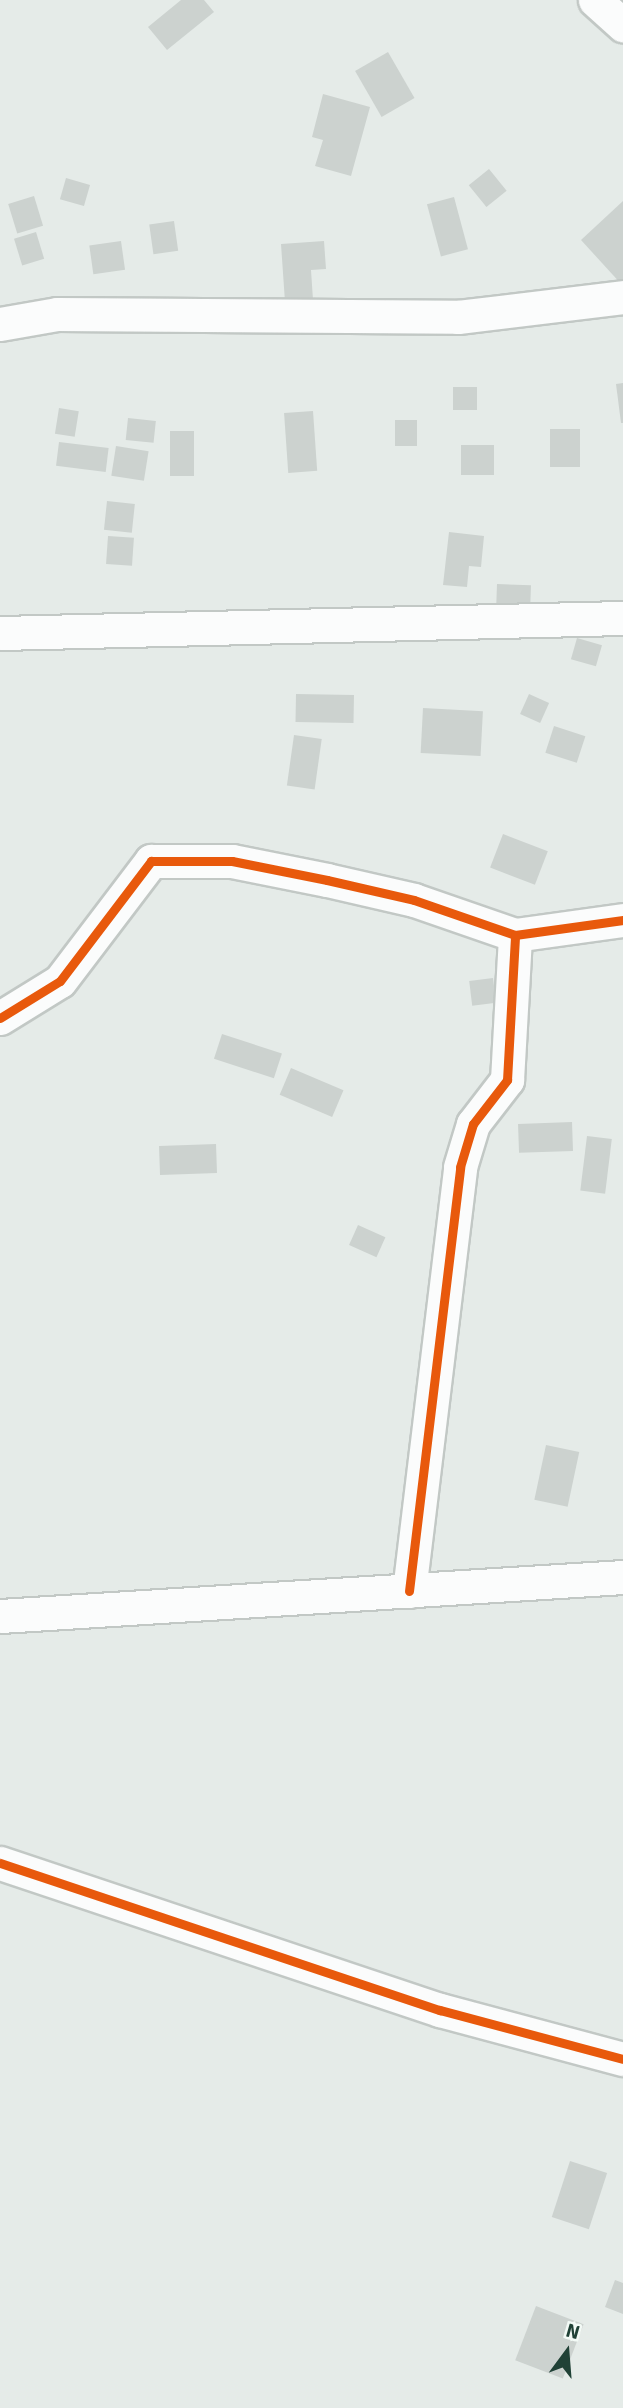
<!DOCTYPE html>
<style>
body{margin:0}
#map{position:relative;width:623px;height:2408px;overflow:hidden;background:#e5ebe8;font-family:Signika,sans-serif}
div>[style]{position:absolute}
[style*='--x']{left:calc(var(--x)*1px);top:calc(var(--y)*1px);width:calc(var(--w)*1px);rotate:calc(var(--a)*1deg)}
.building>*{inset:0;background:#ccd2cf;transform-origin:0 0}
.roads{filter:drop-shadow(2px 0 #c2c8c5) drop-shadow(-2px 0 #c2c8c5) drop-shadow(0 2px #c2c8c5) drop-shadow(0 -2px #c2c8c5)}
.street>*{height:33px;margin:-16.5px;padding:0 16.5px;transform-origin:16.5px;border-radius:16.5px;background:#fbfcfc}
.cycleway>*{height:9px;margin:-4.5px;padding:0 4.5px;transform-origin:4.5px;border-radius:4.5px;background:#e8590c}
span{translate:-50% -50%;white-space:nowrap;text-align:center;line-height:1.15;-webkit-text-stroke:6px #f3faf6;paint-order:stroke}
.north{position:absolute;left:532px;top:2317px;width:70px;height:70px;-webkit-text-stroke:5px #f3faf6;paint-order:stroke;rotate:16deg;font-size:19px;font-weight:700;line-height:28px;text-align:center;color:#204136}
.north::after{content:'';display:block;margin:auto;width:24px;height:32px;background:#204136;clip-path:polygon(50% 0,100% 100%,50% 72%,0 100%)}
</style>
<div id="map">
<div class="building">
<div style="clip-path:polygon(181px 0,204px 0,214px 12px,167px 50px,148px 27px)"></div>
<div style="left:388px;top:52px;width:53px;height:38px;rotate:60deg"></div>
<div style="clip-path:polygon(323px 94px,370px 107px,351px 176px,315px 166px,323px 140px,312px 137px)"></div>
<div style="left:489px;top:169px;width:28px;height:26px;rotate:51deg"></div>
<div style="left:66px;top:178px;width:25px;height:22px;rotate:16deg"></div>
<div style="left:34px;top:196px;width:31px;height:27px;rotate:73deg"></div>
<div style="left:454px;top:197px;width:54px;height:28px;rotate:75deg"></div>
<div style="clip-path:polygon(623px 201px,623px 286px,581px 240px)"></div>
<div style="left:174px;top:221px;width:30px;height:25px;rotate:82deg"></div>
<div style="left:36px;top:232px;width:28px;height:23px;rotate:73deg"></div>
<div style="left:121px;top:241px;width:29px;height:32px;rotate:82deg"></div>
<div style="clip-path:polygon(324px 241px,326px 269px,311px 270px,313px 300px,285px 302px,281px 244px)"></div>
<div style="clip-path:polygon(623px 383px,623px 423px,621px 423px,616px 384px)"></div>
<div style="left:453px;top:387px;width:24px;height:23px"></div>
<div style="left:59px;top:408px;width:20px;height:26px;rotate:9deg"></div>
<div style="left:313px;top:411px;width:60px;height:29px;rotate:86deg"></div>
<div style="left:128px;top:418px;width:28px;height:22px;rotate:6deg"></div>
<div style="left:417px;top:420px;width:26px;height:22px;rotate:90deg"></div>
<div style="left:550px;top:429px;width:30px;height:38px"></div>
<div style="left:170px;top:431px;width:24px;height:45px"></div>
<div style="left:59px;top:442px;width:50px;height:24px;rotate:7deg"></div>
<div style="left:461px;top:445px;width:33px;height:30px"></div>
<div style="left:116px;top:446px;width:33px;height:30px;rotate:9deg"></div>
<div style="left:107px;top:501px;width:28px;height:29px;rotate:6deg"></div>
<div style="clip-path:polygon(449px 532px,484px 536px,481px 567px,469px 566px,467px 587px,443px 585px)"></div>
<div style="left:108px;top:536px;width:26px;height:28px;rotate:4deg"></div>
<div style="left:497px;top:584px;width:34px;height:27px;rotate:2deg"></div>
<div style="left:577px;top:638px;width:26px;height:22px;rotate:16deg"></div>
<div style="left:296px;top:694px;width:58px;height:28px;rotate:1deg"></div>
<div style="left:529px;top:694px;width:22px;height:22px;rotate:24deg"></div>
<div style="left:423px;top:708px;width:60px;height:45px;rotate:3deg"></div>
<div style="left:554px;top:726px;width:33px;height:28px;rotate:18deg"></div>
<div style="left:294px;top:735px;width:28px;height:51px;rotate:8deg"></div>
<div style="left:503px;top:834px;width:48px;height:36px;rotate:21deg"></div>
<div style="left:493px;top:978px;width:25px;height:24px;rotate:83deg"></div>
<div style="left:222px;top:1034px;width:63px;height:26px;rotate:18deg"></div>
<div style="left:291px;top:1068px;width:57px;height:29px;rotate:23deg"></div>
<div style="left:572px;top:1122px;width:29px;height:54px;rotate:88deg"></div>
<div style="left:587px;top:1136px;width:25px;height:55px;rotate:7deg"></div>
<div style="left:216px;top:1144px;width:29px;height:57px;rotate:88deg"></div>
<div style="left:358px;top:1225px;width:30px;height:22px;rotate:24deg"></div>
<div style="left:546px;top:1445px;width:34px;height:56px;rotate:12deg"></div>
<div style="left:570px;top:2161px;width:39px;height:59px;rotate:18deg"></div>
<div style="clip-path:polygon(615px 2280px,623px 2283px,623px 2314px,605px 2307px)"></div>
<div style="left:536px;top:2306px;width:51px;height:58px;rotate:21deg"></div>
</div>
<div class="roads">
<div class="street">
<div style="--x:595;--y:0;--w:38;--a:42"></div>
<div style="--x:0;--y:324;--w:58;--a:-10"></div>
<div style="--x:57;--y:314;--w:401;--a:0.4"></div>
<div style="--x:458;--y:317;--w:166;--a:-6.9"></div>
<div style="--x:0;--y:633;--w:623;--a:-1.38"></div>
<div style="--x:0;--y:1018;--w:70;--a:-31.7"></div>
<div style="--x:60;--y:981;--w:151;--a:-52.8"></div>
<div style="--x:151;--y:861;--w:81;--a:0"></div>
<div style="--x:232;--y:861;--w:97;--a:11.3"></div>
<div style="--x:327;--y:880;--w:89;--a:12.9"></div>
<div style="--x:414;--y:900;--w:107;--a:19.1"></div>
<div style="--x:515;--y:935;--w:109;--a:-7.9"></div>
<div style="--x:409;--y:1591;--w:427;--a:-83.1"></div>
<div style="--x:460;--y:1167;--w:45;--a:-73.2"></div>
<div style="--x:473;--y:1124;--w:56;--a:-52.3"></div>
<div style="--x:507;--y:1080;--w:145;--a:-86.8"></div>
<div style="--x:0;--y:1616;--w:624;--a:-3.58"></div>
<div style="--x:0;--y:1863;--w:464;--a:18.5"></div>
<div style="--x:440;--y:2010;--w:189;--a:15"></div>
</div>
</div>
<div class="cycleway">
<div style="--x:0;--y:1018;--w:70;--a:-31.7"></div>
<div style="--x:60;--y:981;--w:151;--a:-52.8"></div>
<div style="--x:151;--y:861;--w:81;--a:0"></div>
<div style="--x:232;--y:861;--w:97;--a:11.3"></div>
<div style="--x:327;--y:880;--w:89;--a:12.9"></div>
<div style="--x:414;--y:900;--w:107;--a:19.1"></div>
<div style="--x:515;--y:935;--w:109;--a:-7.9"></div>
<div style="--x:409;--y:1591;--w:427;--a:-83.1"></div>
<div style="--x:460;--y:1167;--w:45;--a:-73.2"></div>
<div style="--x:473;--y:1124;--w:56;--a:-52.3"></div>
<div style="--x:507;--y:1080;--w:145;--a:-86.8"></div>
<div style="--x:0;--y:1863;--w:464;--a:18.5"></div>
<div style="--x:440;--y:2010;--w:189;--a:15"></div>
</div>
<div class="north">N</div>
</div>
